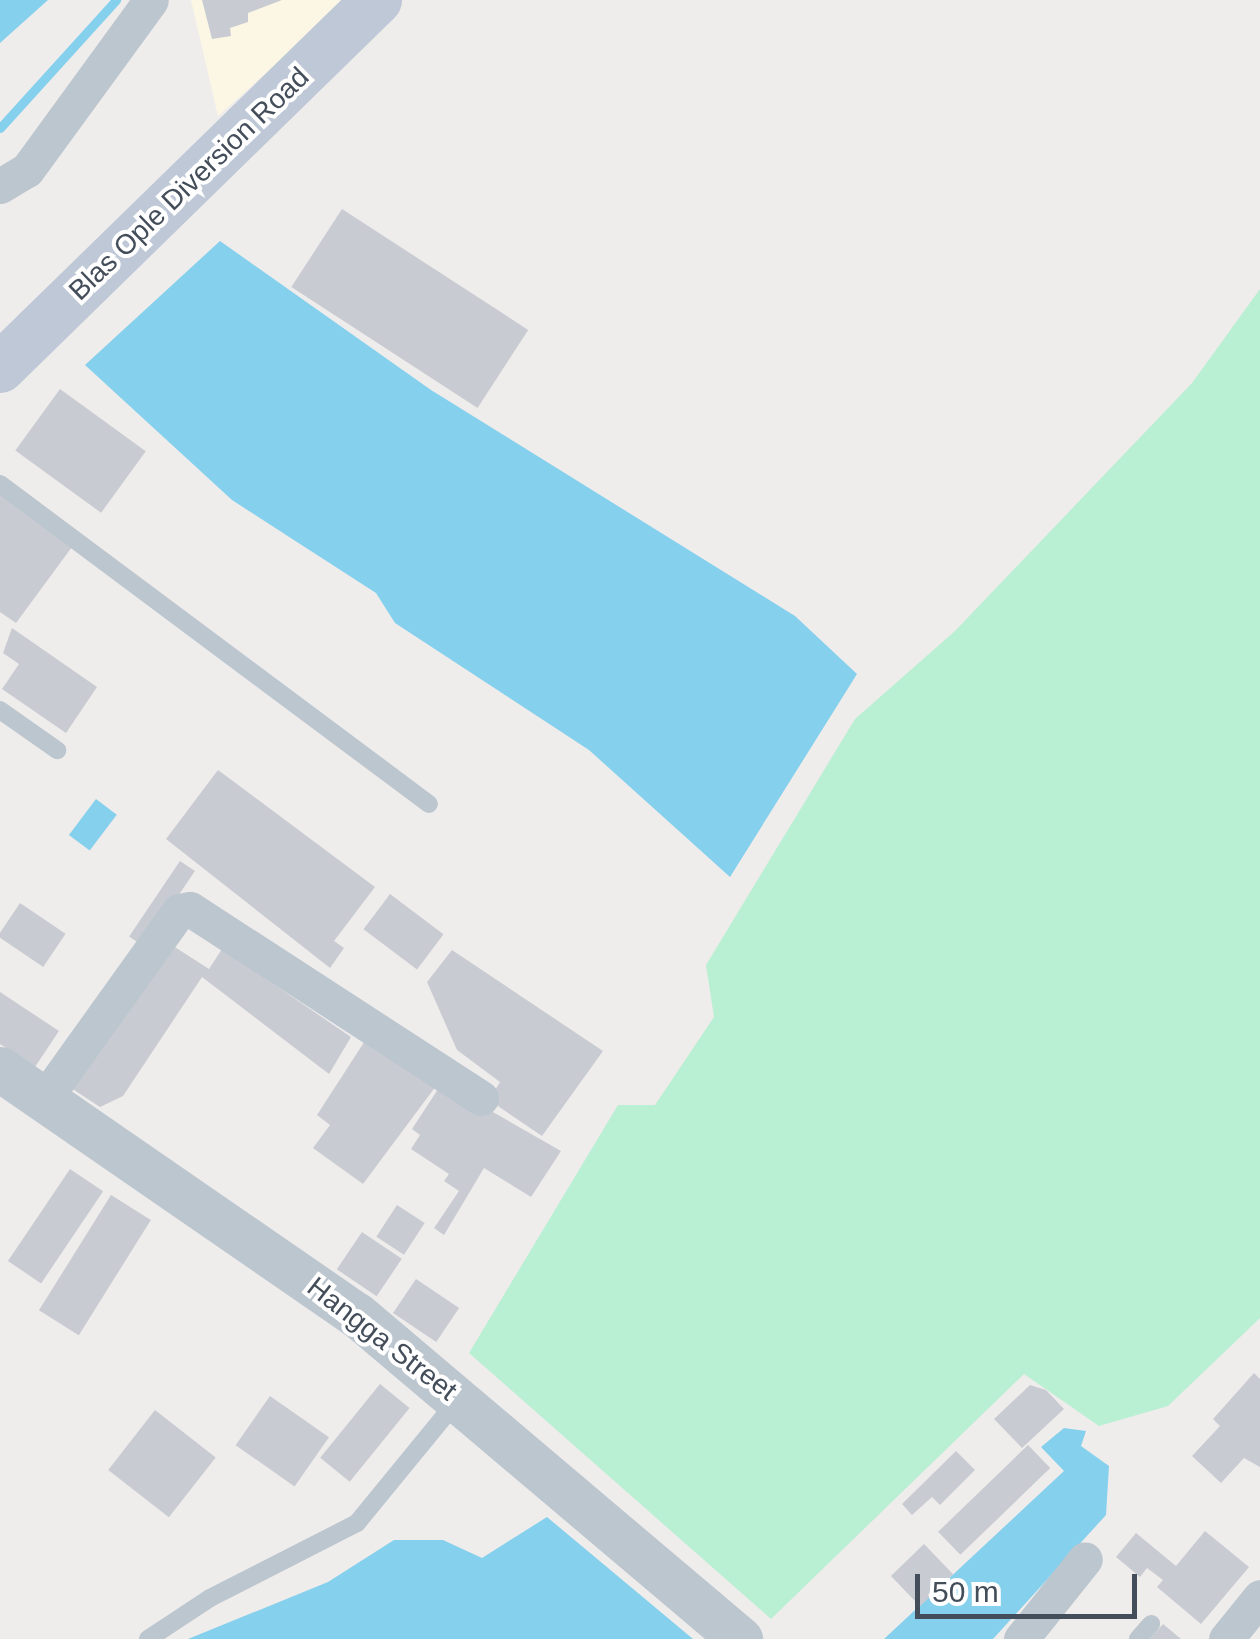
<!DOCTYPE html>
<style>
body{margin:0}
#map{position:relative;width:1260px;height:1639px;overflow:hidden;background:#efecec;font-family:Helvetica,sans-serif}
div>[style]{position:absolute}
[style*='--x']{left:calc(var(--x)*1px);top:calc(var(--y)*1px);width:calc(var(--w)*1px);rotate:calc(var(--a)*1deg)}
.commercial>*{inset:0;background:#fcf7e4}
.green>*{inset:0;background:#b9efd2}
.water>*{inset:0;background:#85d0ed;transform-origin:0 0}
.stream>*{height:9px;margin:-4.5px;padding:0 4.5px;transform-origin:4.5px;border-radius:4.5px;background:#85d0ed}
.building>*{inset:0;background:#c9cbd2;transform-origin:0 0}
.service>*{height:18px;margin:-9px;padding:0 9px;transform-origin:9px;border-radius:9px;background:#bcc6cf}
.minor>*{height:35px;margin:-17.5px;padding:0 17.5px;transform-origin:17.5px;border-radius:17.5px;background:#bcc6cf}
.tertiary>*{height:45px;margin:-22.5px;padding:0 22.5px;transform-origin:22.5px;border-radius:22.5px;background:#bcc6cf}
.secondary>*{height:50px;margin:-25px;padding:0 25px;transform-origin:25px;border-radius:25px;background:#bec8d6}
span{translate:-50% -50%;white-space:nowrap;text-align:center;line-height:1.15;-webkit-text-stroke:8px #fff;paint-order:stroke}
.street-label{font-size:28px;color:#444e5a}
.scale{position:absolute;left:915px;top:1574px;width:222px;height:45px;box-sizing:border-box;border:5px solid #444e5a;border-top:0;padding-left:12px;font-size:30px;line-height:35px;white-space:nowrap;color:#444e5a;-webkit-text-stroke:8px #fff;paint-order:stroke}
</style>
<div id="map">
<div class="commercial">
<div style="clip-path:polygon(191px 0,349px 0,218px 116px)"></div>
</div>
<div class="green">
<div style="clip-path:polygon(1260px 289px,1260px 1318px,1168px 1406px,1099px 1426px,1024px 1374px,771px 1619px,469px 1353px,618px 1105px,655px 1105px,714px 1017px,706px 965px,855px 719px,955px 631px,1192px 383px)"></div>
</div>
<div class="water">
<div style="clip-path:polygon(0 0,48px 0,0 43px)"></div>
<div style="clip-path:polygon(220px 241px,431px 390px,795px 616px,857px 674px,730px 877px,589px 750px,395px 623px,376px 593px,232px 500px,85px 365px)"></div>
<div style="left:96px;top:799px;width:26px;height:45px;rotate:37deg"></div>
<div style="clip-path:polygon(1064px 1428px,1086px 1431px,1081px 1446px,1109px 1466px,1106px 1515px,993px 1639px,884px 1639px,1064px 1471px,1041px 1447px)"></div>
<div style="clip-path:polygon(547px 1517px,693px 1639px,188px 1639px,328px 1582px,394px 1540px,443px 1540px,482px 1558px)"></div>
</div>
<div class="stream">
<div style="--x:0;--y:128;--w:173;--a:-47.8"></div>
</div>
<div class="building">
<div style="clip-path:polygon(202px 0,282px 0,248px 13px,248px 22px,230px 28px,231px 36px,212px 39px)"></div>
<div style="left:342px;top:209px;width:222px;height:93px;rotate:33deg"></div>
<div style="left:60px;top:389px;width:106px;height:76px;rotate:36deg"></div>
<div style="clip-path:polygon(0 494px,72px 547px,16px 623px,0 612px)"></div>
<div style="clip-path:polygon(12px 628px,97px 687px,66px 733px,2px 689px,19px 664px,3px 653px)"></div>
<div style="clip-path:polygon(218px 770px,375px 887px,334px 941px,344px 948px,330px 968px,166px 839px)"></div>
<div style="left:180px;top:861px;width:18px;height:91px;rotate:34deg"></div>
<div style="left:390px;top:894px;width:67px;height:44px;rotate:37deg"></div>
<div style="left:20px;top:903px;width:55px;height:40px;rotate:34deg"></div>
<div style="clip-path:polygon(167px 942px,209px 969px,222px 949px,351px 1037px,329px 1074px,202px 977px,123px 1096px,100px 1107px,71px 1088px)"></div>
<div style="clip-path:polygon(452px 950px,603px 1051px,542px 1136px,489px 1100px,500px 1082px,457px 1050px,427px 982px)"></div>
<div style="clip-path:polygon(0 992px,59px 1031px,35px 1067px,0 1044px)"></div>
<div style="clip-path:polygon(368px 1036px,436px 1086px,363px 1184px,313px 1148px,330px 1125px,317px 1115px)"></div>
<div style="clip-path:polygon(442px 1083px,561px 1151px,531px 1197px,484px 1168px,444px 1235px,434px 1228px,459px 1191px,444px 1181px,449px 1174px,411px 1149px,420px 1135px,412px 1129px)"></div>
<div style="left:70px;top:1169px;width:40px;height:111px;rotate:34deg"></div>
<div style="left:111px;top:1195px;width:47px;height:136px;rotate:32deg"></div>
<div style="left:397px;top:1205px;width:33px;height:38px;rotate:33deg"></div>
<div style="left:362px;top:1232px;width:48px;height:45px;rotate:34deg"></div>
<div style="left:416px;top:1279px;width:52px;height:41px;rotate:34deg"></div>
<div style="clip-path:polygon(1254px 1373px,1260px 1379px,1260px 1467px,1244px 1458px,1221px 1483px,1192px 1456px,1220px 1426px,1213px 1419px)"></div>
<div style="left:380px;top:1384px;width:38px;height:95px;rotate:39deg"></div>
<div style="clip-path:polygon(1030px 1385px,1046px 1390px,1064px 1409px,1022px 1448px,994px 1419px)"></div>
<div style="left:270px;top:1396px;width:72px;height:60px;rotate:35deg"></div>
<div style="left:155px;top:1410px;width:77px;height:76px;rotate:38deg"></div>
<div style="left:1028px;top:1445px;width:32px;height:125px;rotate:46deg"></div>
<div style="clip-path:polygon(956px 1451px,975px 1470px,940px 1505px,932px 1497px,912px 1515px,902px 1504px)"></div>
<div style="clip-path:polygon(1205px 1531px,1249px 1567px,1201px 1624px,1157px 1587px,1163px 1580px,1147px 1568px,1140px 1577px,1116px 1557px,1136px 1533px,1176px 1566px)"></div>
<div style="left:924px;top:1544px;width:42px;height:46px;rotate:46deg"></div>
<div style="clip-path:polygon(1163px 1624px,1181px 1639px,1150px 1639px)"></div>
</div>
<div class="service">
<div style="--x:0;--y:484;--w:535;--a:36.72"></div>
<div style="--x:0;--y:710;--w:70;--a:35.1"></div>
<div style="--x:148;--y:1639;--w:74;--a:-33.5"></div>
<div style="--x:210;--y:1598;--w:165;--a:-27"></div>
<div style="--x:357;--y:1523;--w:156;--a:-50.7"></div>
<div style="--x:1138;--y:1639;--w:20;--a:-49"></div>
</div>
<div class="minor">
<div style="--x:0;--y:186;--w:31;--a:-31"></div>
<div style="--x:27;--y:170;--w:210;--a:-53.9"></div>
<div style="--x:45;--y:1098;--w:230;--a:-54.4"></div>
<div style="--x:179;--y:911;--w:11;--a:-10"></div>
<div style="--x:190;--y:909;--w:347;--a:33"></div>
<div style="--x:1021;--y:1639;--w:102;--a:-51.3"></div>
<div style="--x:1226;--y:1639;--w:54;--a:-51"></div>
</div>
<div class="tertiary">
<div style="--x:0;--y:1069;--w:434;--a:34.6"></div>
<div style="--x:357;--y:1315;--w:502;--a:40.23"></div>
</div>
<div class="secondary">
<div style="--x:0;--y:368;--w:527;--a:-44.31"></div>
</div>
<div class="street-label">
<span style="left:189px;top:184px;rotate:-44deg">Blas Ople Diversion Road</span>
<span style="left:382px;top:1339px;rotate:38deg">Hangga Street</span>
</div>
<div class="scale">50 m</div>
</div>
